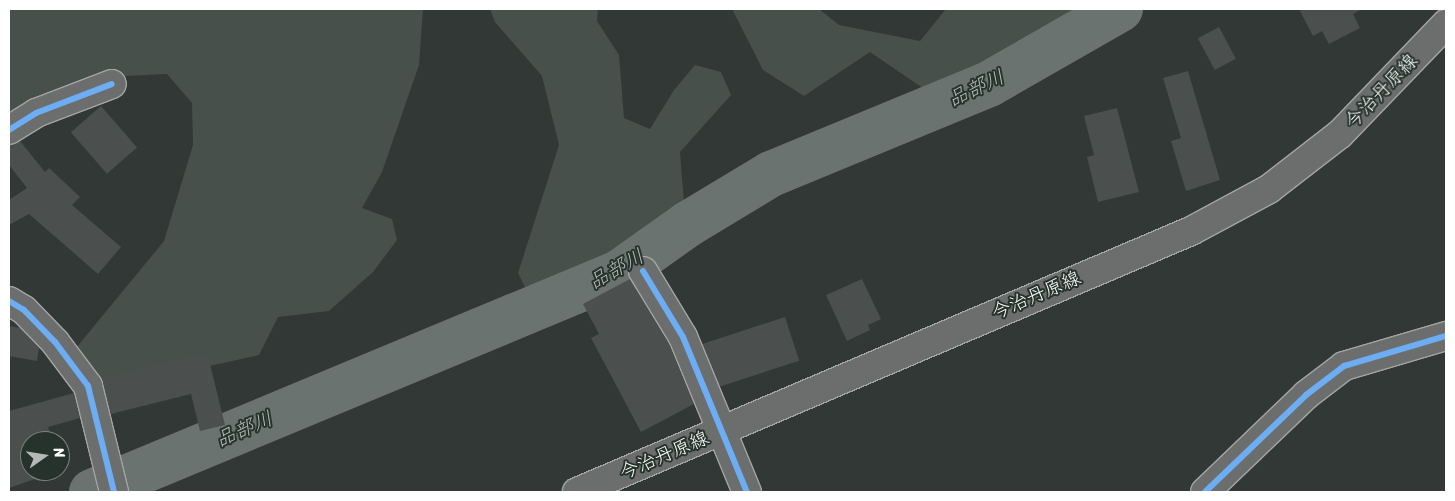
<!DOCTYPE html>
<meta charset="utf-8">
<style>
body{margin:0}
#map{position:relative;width:1455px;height:501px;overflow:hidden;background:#323835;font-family:Sriracha,"Klee One",sans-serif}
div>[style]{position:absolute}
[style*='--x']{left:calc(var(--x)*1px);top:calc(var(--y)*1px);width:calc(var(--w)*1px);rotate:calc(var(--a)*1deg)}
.green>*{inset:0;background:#47504b}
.river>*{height:46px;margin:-23px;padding:0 23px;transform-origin:23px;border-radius:23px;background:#6a736f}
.building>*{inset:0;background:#4b4f4d;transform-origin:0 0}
.roads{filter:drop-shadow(1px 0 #a3a5a4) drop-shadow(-1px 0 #a3a5a4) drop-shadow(0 1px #a3a5a4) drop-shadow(0 -1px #a3a5a4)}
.minor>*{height:28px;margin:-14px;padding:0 14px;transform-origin:14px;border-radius:14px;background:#6b6e6d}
.secondary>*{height:28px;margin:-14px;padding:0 14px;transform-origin:14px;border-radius:14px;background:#6b6e6d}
.cycleway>*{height:6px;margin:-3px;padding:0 3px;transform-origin:3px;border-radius:3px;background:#6dadf4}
span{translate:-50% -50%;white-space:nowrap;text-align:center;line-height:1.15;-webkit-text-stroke:4px #26332d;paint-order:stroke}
.street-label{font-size:19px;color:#fff}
.water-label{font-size:20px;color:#b8bcba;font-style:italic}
.frame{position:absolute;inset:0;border:10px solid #fff;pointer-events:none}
.north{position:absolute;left:20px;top:431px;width:50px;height:50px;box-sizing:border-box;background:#26332d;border:1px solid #7d8581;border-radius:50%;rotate:77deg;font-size:14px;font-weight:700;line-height:20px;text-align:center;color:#fff}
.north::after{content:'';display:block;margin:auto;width:18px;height:22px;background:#b7b9b8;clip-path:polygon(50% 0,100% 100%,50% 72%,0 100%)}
</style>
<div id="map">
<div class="green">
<div style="clip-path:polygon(9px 9px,423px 9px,419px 65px,382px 172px,362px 208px,392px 219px,397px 240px,373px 272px,329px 311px,278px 317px,259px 355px,169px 375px,127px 406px,101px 384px,76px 348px,164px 241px,193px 145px,192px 103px,167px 74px,124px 76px,39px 97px,9px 137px)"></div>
<div style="clip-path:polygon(490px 9px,598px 9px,597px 21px,619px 55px,624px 118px,650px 129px,674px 90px,695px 65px,721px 72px,731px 95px,680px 152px,684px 203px,614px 264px,531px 299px,518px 273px,559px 145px,542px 76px,495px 22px)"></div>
<div style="clip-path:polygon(732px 9px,819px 9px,839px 25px,920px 41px,946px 9px,1090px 9px,987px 69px,930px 93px,870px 52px,804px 96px,763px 70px)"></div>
</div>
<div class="river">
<div style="--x:92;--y:492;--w:571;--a:-22.57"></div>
<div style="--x:619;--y:273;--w:85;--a:-35.4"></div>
<div style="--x:688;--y:224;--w:97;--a:-31.1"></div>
<div style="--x:771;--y:174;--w:236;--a:-22.4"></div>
<div style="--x:989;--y:84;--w:151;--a:-29.8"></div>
</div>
<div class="building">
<div style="clip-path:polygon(1299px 9px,1362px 9px,1353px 14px,1360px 28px,1329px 44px,1322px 31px,1313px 36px)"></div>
<div style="left:1219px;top:27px;width:36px;height:24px;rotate:62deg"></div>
<div style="clip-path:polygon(1188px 71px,1220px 180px,1186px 191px,1171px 141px,1181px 138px,1163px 78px)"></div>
<div style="left:101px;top:106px;width:55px;height:40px;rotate:49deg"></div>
<div style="clip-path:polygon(1117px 108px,1139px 192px,1098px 202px,1087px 157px,1094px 155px,1084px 116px)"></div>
<div style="clip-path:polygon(20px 141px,45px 172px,49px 168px,80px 197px,72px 205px,121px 247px,98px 274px,29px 214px,9px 225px,9px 200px,27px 188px,9px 165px,9px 145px)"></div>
<div style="clip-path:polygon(630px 279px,669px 344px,694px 404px,641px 432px,591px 338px,599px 334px,583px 304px)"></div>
<div style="clip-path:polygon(862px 279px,881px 319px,868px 325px,870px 330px,847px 341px,826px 295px)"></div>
<div style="left:785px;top:317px;width:46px;height:87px;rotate:72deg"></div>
<div style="clip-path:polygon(9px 326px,20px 328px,39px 348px,37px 361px,9px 356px)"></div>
<div style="clip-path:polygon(207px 352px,225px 425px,200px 431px,191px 394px,111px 414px,101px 378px)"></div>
<div style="clip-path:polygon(74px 393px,80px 418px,48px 427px,53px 441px,30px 441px,30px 471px,58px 471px,9px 488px,9px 411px)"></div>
</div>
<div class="roads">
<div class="minor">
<div style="--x:9;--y:130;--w:32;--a:-32"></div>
<div style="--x:36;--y:113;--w:81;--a:-20.9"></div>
<div style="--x:643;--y:271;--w:77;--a:58.8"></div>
<div style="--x:683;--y:337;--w:168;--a:67.6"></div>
<div style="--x:9;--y:301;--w:17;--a:31"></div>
<div style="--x:24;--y:310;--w:45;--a:45.9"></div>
<div style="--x:55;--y:342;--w:55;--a:53.1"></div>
<div style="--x:88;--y:386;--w:109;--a:76.2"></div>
<div style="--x:1205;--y:492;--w:140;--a:-43.8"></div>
<div style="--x:1306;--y:395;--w:48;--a:-37.3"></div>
<div style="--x:1344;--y:366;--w:106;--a:-16.4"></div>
</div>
<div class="secondary">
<div style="--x:577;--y:492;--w:667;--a:-23.03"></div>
<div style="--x:1191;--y:231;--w:89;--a:-28.3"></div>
<div style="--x:1269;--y:189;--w:90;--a:-37.8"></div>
<div style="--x:1340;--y:134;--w:153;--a:-46.1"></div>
</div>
</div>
<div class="cycleway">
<div style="--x:9;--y:130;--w:32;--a:-32"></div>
<div style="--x:36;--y:113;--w:81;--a:-20.9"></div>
<div style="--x:643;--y:271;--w:77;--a:58.8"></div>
<div style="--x:683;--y:337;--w:168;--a:67.6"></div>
<div style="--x:9;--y:301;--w:17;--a:31"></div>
<div style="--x:24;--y:310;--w:45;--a:45.9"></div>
<div style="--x:55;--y:342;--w:55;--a:53.1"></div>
<div style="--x:88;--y:386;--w:109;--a:76.2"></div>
<div style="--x:1205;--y:492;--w:140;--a:-43.8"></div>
<div style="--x:1306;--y:395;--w:48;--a:-37.3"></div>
<div style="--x:1344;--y:366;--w:106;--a:-16.4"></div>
</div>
<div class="street-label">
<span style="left:1381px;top:91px;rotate:-46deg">今治丹原線</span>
<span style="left:1036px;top:295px;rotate:-23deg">今治丹原線</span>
<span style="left:664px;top:455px;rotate:-23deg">今治丹原線</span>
</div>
<div class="water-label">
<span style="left:976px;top:88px;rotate:-25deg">品部川</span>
<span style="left:616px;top:269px;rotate:-29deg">品部川</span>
<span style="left:244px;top:429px;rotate:-23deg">品部川</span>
</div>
<div class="frame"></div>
<div class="north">N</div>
</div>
